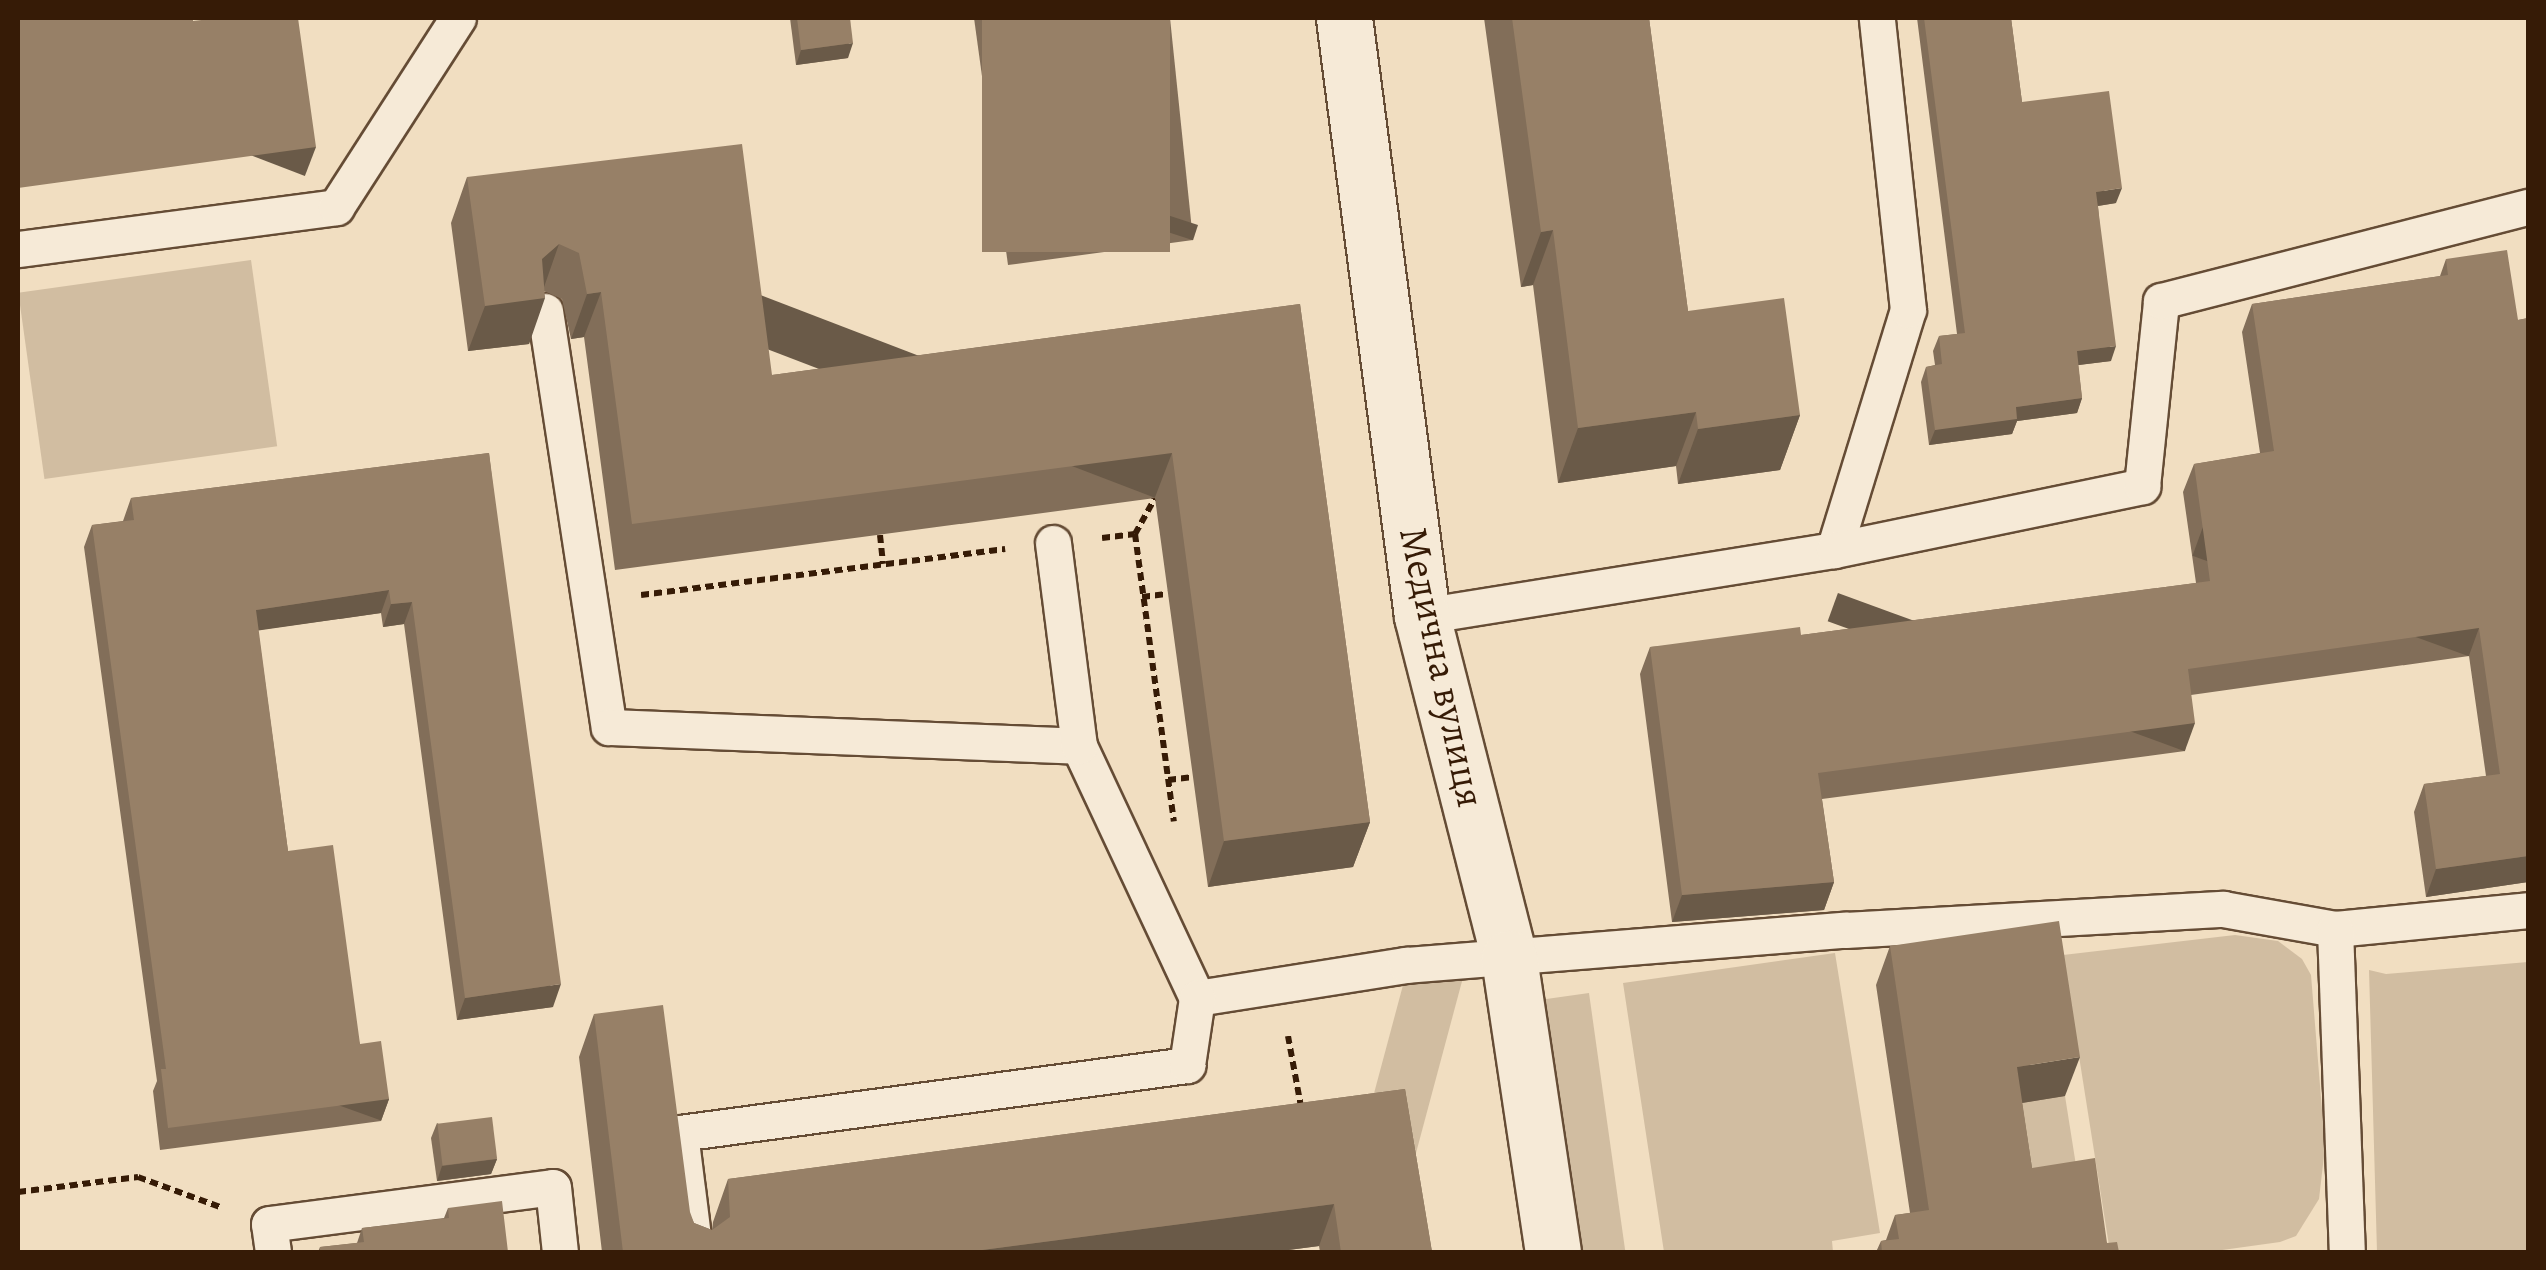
<!DOCTYPE html>
<meta charset="utf-8">
<style>
body{margin:0}
#map{position:relative;width:2546px;height:1270px;overflow:hidden;background:#f1dec1;font-family:Alegreya,serif}
div>[style]{position:absolute}
[style*='--x']{left:calc(var(--x)*1px);top:calc(var(--y)*1px);width:calc(var(--w)*1px);rotate:calc(var(--a)*1deg)}
.green>*{inset:0;background:#d1bda1;transform-origin:0 0}
.path>*{height:6px;margin-top:-3px;transform-origin:0;background:repeating-linear-gradient(90deg,#361b06 0 8px,transparent 0 13px)}
.roads{filter:drop-shadow(2px 0 #654c35) drop-shadow(-2px 0 #654c35) drop-shadow(0 2px #654c35) drop-shadow(0 -2px #654c35)}
.lane>*{height:35px;margin:-17.5px;padding:0 17.5px;transform-origin:17.5px;border-radius:17.5px;background:#f6ead7}
.street>*{height:55px;margin:-27.5px;padding:0 27.5px;transform-origin:27.5px;border-radius:27.5px;background:#f6ead7}
.wall>*{inset:0;background:#826e59}
.shaded-wall>*{inset:0;background:#6a5a48;transform-origin:0 0}
.building>*{inset:0;background:#978067;transform-origin:0 0}
span{translate:-50% -50%;white-space:nowrap;text-align:center;line-height:1.15;-webkit-text-stroke:8px #f6ead7;paint-order:stroke}
.street-label{font-size:40px;color:#361b06}
.frame{position:absolute;inset:0;border:20px solid #361b06;pointer-events:none}
</style>
<div id="map">
<div class="green">
<div style="left:251px;top:260px;width:188px;height:235px;rotate:82deg"></div>
<div style="clip-path:polygon(2235px 935px,2278px 941px,2302px 959px,2311px 975px,2325px 1147px,2319px 1199px,2296px 1236px,2280px 1242px,2208px 1252px,2110px 1252px,2063px 955px)"></div>
<div style="clip-path:polygon(1835px 953px,1880px 1233px,1832px 1241px,1833px 1252px,1664px 1252px,1623px 983px)"></div>
<div style="left:1410px;top:959px;width:56px;height:244px;rotate:15deg"></div>
<div style="clip-path:polygon(2528px 962px,2528px 1252px,2377px 1252px,2369px 970px,2386px 974px)"></div>
<div style="left:1589px;top:993px;width:262px;height:52px;rotate:82deg"></div>
<div style="left:2065px;top:1096px;width:102px;height:63px;rotate:81deg"></div>
</div>
<div class="path">
<div style="--x:1135;--y:534;--w:41;--a:-60.9"></div>
<div style="--x:880;--y:535;--w:29;--a:84"></div>
<div style="--x:1102;--y:538;--w:33;--a:-7"></div>
<div style="--x:1135;--y:534;--w:290;--a:82.3"></div>
<div style="--x:641;--y:595;--w:367;--a:-7.2"></div>
<div style="--x:1142;--y:597;--w:26;--a:-7"></div>
<div style="--x:1168;--y:780;--w:25;--a:-7"></div>
<div style="--x:1288;--y:1036;--w:72;--a:79.6"></div>
<div style="--x:18;--y:1192;--w:121;--a:-7.1"></div>
<div style="--x:138;--y:1177;--w:87;--a:20.1"></div>
</div>
<div class="roads">
<div class="lane">
<div style="--x:18;--y:249;--w:321;--a:-7.5"></div>
<div style="--x:336;--y:207;--w:225;--a:-57.2"></div>
<div style="--x:545;--y:311;--w:421;--a:81.3"></div>
<div style="--x:609;--y:727;--w:470;--a:2.3"></div>
<div style="--x:1079;--y:746;--w:278;--a:64.9"></div>
<div style="--x:1197;--y:998;--w:212;--a:-9"></div>
<div style="--x:1406;--y:965;--w:440;--a:-4.6"></div>
<div style="--x:1845;--y:930;--w:379;--a:-3.2"></div>
<div style="--x:2223;--y:909;--w:114;--a:10.1"></div>
<div style="--x:2335;--y:929;--w:194;--a:-5.6"></div>
<div style="--x:1053;--y:543;--w:205;--a:82.7"></div>
<div style="--x:1834;--y:550;--w:251;--a:-72.9"></div>
<div style="--x:1908;--y:310;--w:294;--a:-96.1"></div>
<div style="--x:1422;--y:616;--w:417;--a:-9.1"></div>
<div style="--x:1834;--y:550;--w:315;--a:-11.7"></div>
<div style="--x:2142;--y:486;--w:186;--a:-84.1"></div>
<div style="--x:2161;--y:301;--w:379;--a:-14.4"></div>
<div style="--x:2335;--y:929;--w:323;--a:87.9"></div>
<div style="--x:273;--y:1252;--w:28;--a:-98"></div>
<div style="--x:269;--y:1224;--w:286;--a:-7.4"></div>
<div style="--x:553;--y:1187;--w:65;--a:83.9"></div>
<div style="--x:695;--y:1252;--w:120;--a:-97.2"></div>
<div style="--x:680;--y:1133;--w:512;--a:-7.64"></div>
<div style="--x:1187;--y:1065;--w:68;--a:-81.5"></div>
</div>
<div class="street">
<div style="--x:1344;--y:18;--w:603;--a:82.57"></div>
<div style="--x:1422;--y:616;--w:353;--a:75.7"></div>
<div style="--x:1509;--y:958;--w:297;--a:81.5"></div>
</div>
</div>
<div class="wall">
<div style="clip-path:polygon(790px 18px,850px 18px,848px 58px,796px 65px)"></div>
<div style="clip-path:polygon(974px 18px,1170px 18px,1193px 240px,1008px 265px)"></div>
<div style="clip-path:polygon(1484px 18px,1649px 18px,1688px 311px,1800px 415px,1780px 470px,1678px 484px,1676px 466px,1558px 483px,1533px 285px,1521px 287px)"></div>
<div style="clip-path:polygon(1917px 18px,2011px 18px,2022px 102px,2116px 203px,2098px 206px,2111px 361px,2078px 365px,2082px 398px,2077px 413px,2017px 421px,2012px 434px,1929px 445px,1921px 382px,1926px 367px,1935px 365px,1933px 351px,1939px 336px,1957px 334px)"></div>
<div style="clip-path:polygon(467px 177px,772px 375px,1300px 304px,1370px 822px,1353px 867px,1208px 887px,1155px 498px,615px 570px,584px 337px,571px 339px,562px 299px,544px 291px,529px 344px,468px 351px,451px 223px)"></div>
<div style="clip-path:polygon(2446px 259px,2518px 320px,2528px 318px,2528px 882px,2426px 897px,2414px 812px,2424px 784px,2486px 776px,2469px 656px,2191px 695px,2185px 751px,1822px 799px,1834px 882px,1824px 910px,1672px 922px,1640px 674px,1650px 647px,1801px 635px,2196px 583px,2183px 492px,2194px 464px,2260px 453px,2242px 332px,2252px 304px,2440px 276px)"></div>
<div style="clip-path:polygon(489px 453px,553px 1007px,457px 1020px,404px 624px,383px 627px,381px 613px,258px 630px,288px 851px,360px 1044px,389px 1099px,381px 1121px,160px 1150px,153px 1091px,157px 1081px,84px 547px,92px 525px,123px 521px,131px 498px)"></div>
<div style="clip-path:polygon(1890px 946px,2065px 1096px,2022px 1103px,2032px 1168px,2107px 1243px,2119px 1252px,1876px 1252px,1881px 1241px,1886px 1240px,1895px 1215px,1910px 1213px,1876px 985px)"></div>
<div style="clip-path:polygon(594px 1014px,694px 1223px,712px 1230px,713px 1222px,728px 1179px,1405px 1089px,1432px 1252px,1320px 1252px,1319px 1246px,1273px 1252px,602px 1252px,579px 1057px)"></div>
<div style="clip-path:polygon(437px 1123px,497px 1159px,491px 1174px,437px 1181px,431px 1138px)"></div>
<div style="clip-path:polygon(448px 1208px,508px 1252px,318px 1252px,320px 1247px,357px 1243px,362px 1228px,444px 1218px)"></div>
</div>
<div class="shaded-wall">
<div style="clip-path:polygon(853px 43px,848px 58px,796px 65px,801px 50px)"></div>
<div style="left:316px;top:147px;width:31px;height:301px;rotate:111deg"></div>
<div style="clip-path:polygon(2122px 188px,2116px 203px,2091px 207px,2096px 192px)"></div>
<div style="left:1198px;top:225px;width:16px;height:187px;rotate:108deg"></div>
<div style="clip-path:polygon(1553px 230px,1533px 285px,1521px 287px,1541px 232px)"></div>
<div style="clip-path:polygon(559px 244px,543px 290px,545px 298px,529px 344px,468px 351px,485px 306px)"></div>
<div style="clip-path:polygon(601px 292px,584px 337px,571px 339px,587px 294px)"></div>
<div style="clip-path:polygon(2116px 346px,2111px 361px,2071px 366px,2077px 351px)"></div>
<div style="clip-path:polygon(2082px 398px,2077px 413px,2017px 421px,2012px 434px,1929px 445px,1935px 430px,2016px 407px)"></div>
<div style="clip-path:polygon(1696px 412px,1676px 466px,1558px 483px,1578px 428px)"></div>
<div style="clip-path:polygon(1800px 415px,1780px 470px,1678px 484px,1698px 429px)"></div>
<div style="left:1172px;top:453px;width:48px;height:545px;rotate:111deg"></div>
<div style="clip-path:polygon(389px 590px,381px 613px,248px 632px,256px 610px)"></div>
<div style="clip-path:polygon(412px 602px,404px 624px,383px 627px,391px 604px)"></div>
<div style="left:2479px;top:628px;width:30px;height:294px;rotate:110deg"></div>
<div style="left:2195px;top:723px;width:30px;height:380px;rotate:110deg"></div>
<div style="clip-path:polygon(1370px 822px,1353px 867px,1208px 887px,1224px 841px)"></div>
<div style="clip-path:polygon(2528px 856px,2528px 882px,2426px 897px,2436px 869px)"></div>
<div style="clip-path:polygon(1834px 882px,1824px 910px,1672px 922px,1682px 895px)"></div>
<div style="clip-path:polygon(561px 984px,553px 1007px,457px 1020px,465px 998px)"></div>
<div style="clip-path:polygon(2080px 1057px,2065px 1096px,2003px 1106px,2017px 1067px)"></div>
<div style="left:389px;top:1099px;width:23px;height:223px;rotate:110deg"></div>
<div style="clip-path:polygon(497px 1159px,491px 1174px,437px 1181px,442px 1166px)"></div>
<div style="clip-path:polygon(1334px 1204px,1319px 1246px,1273px 1252px,967px 1252px)"></div>
</div>
<div class="building">
<div style="clip-path:polygon(18px 18px,193px 18px,193px 21px,218px 18px,298px 18px,316px 147px,18px 188px)"></div>
<div style="clip-path:polygon(797px 18px,850px 18px,853px 43px,801px 50px)"></div>
<div style="left:982px;top:18px;width:188px;height:234px"></div>
<div style="clip-path:polygon(1512px 18px,1649px 18px,1688px 311px,1784px 298px,1800px 415px,1698px 429px,1696px 412px,1578px 428px,1553px 230px,1541px 232px)"></div>
<div style="clip-path:polygon(1924px 18px,2011px 18px,2022px 102px,2109px 91px,2122px 188px,2096px 192px,2116px 346px,2077px 351px,2082px 398px,2016px 407px,2017px 419px,1935px 430px,1926px 367px,1942px 364px,1939px 336px,1965px 333px)"></div>
<div style="clip-path:polygon(742px 144px,772px 375px,1300px 304px,1370px 822px,1224px 841px,1172px 453px,632px 524px,601px 292px,587px 294px,579px 253px,559px 244px,542px 259px,545px 298px,485px 306px,467px 177px)"></div>
<div style="clip-path:polygon(2507px 250px,2518px 320px,2528px 318px,2528px 856px,2436px 869px,2424px 784px,2500px 774px,2479px 628px,2188px 669px,2195px 723px,1818px 773px,1834px 882px,1682px 895px,1650px 647px,1800px 627px,1801px 635px,2210px 581px,2194px 464px,2274px 451px,2252px 304px,2448px 275px,2446px 259px)"></div>
<div style="clip-path:polygon(489px 453px,561px 984px,465px 998px,412px 602px,391px 604px,389px 590px,256px 610px,288px 851px,333px 845px,360px 1044px,381px 1041px,389px 1099px,168px 1128px,161px 1069px,166px 1069px,92px 525px,134px 520px,131px 498px)"></div>
<div style="clip-path:polygon(2059px 921px,2080px 1057px,2017px 1067px,2032px 1168px,2095px 1158px,2107px 1243px,2117px 1242px,2119px 1252px,1882px 1252px,1881px 1241px,1899px 1239px,1895px 1215px,1929px 1210px,1890px 946px)"></div>
<div style="clip-path:polygon(663px 1005px,690px 1212px,694px 1223px,712px 1230px,730px 1217px,728px 1179px,1405px 1089px,1432px 1252px,1341px 1252px,1334px 1204px,967px 1252px,623px 1252px,594px 1014px)"></div>
<div style="left:492px;top:1117px;width:42px;height:55px;rotate:83deg"></div>
<div style="clip-path:polygon(502px 1201px,508px 1252px,320px 1252px,320px 1247px,364px 1242px,362px 1228px,449px 1218px,448px 1208px)"></div>
</div>
<div class="street-label">
<span style="left:1442px;top:667px;rotate:78deg">Медична вулиця</span>
</div>
<div class="frame"></div>
</div>
